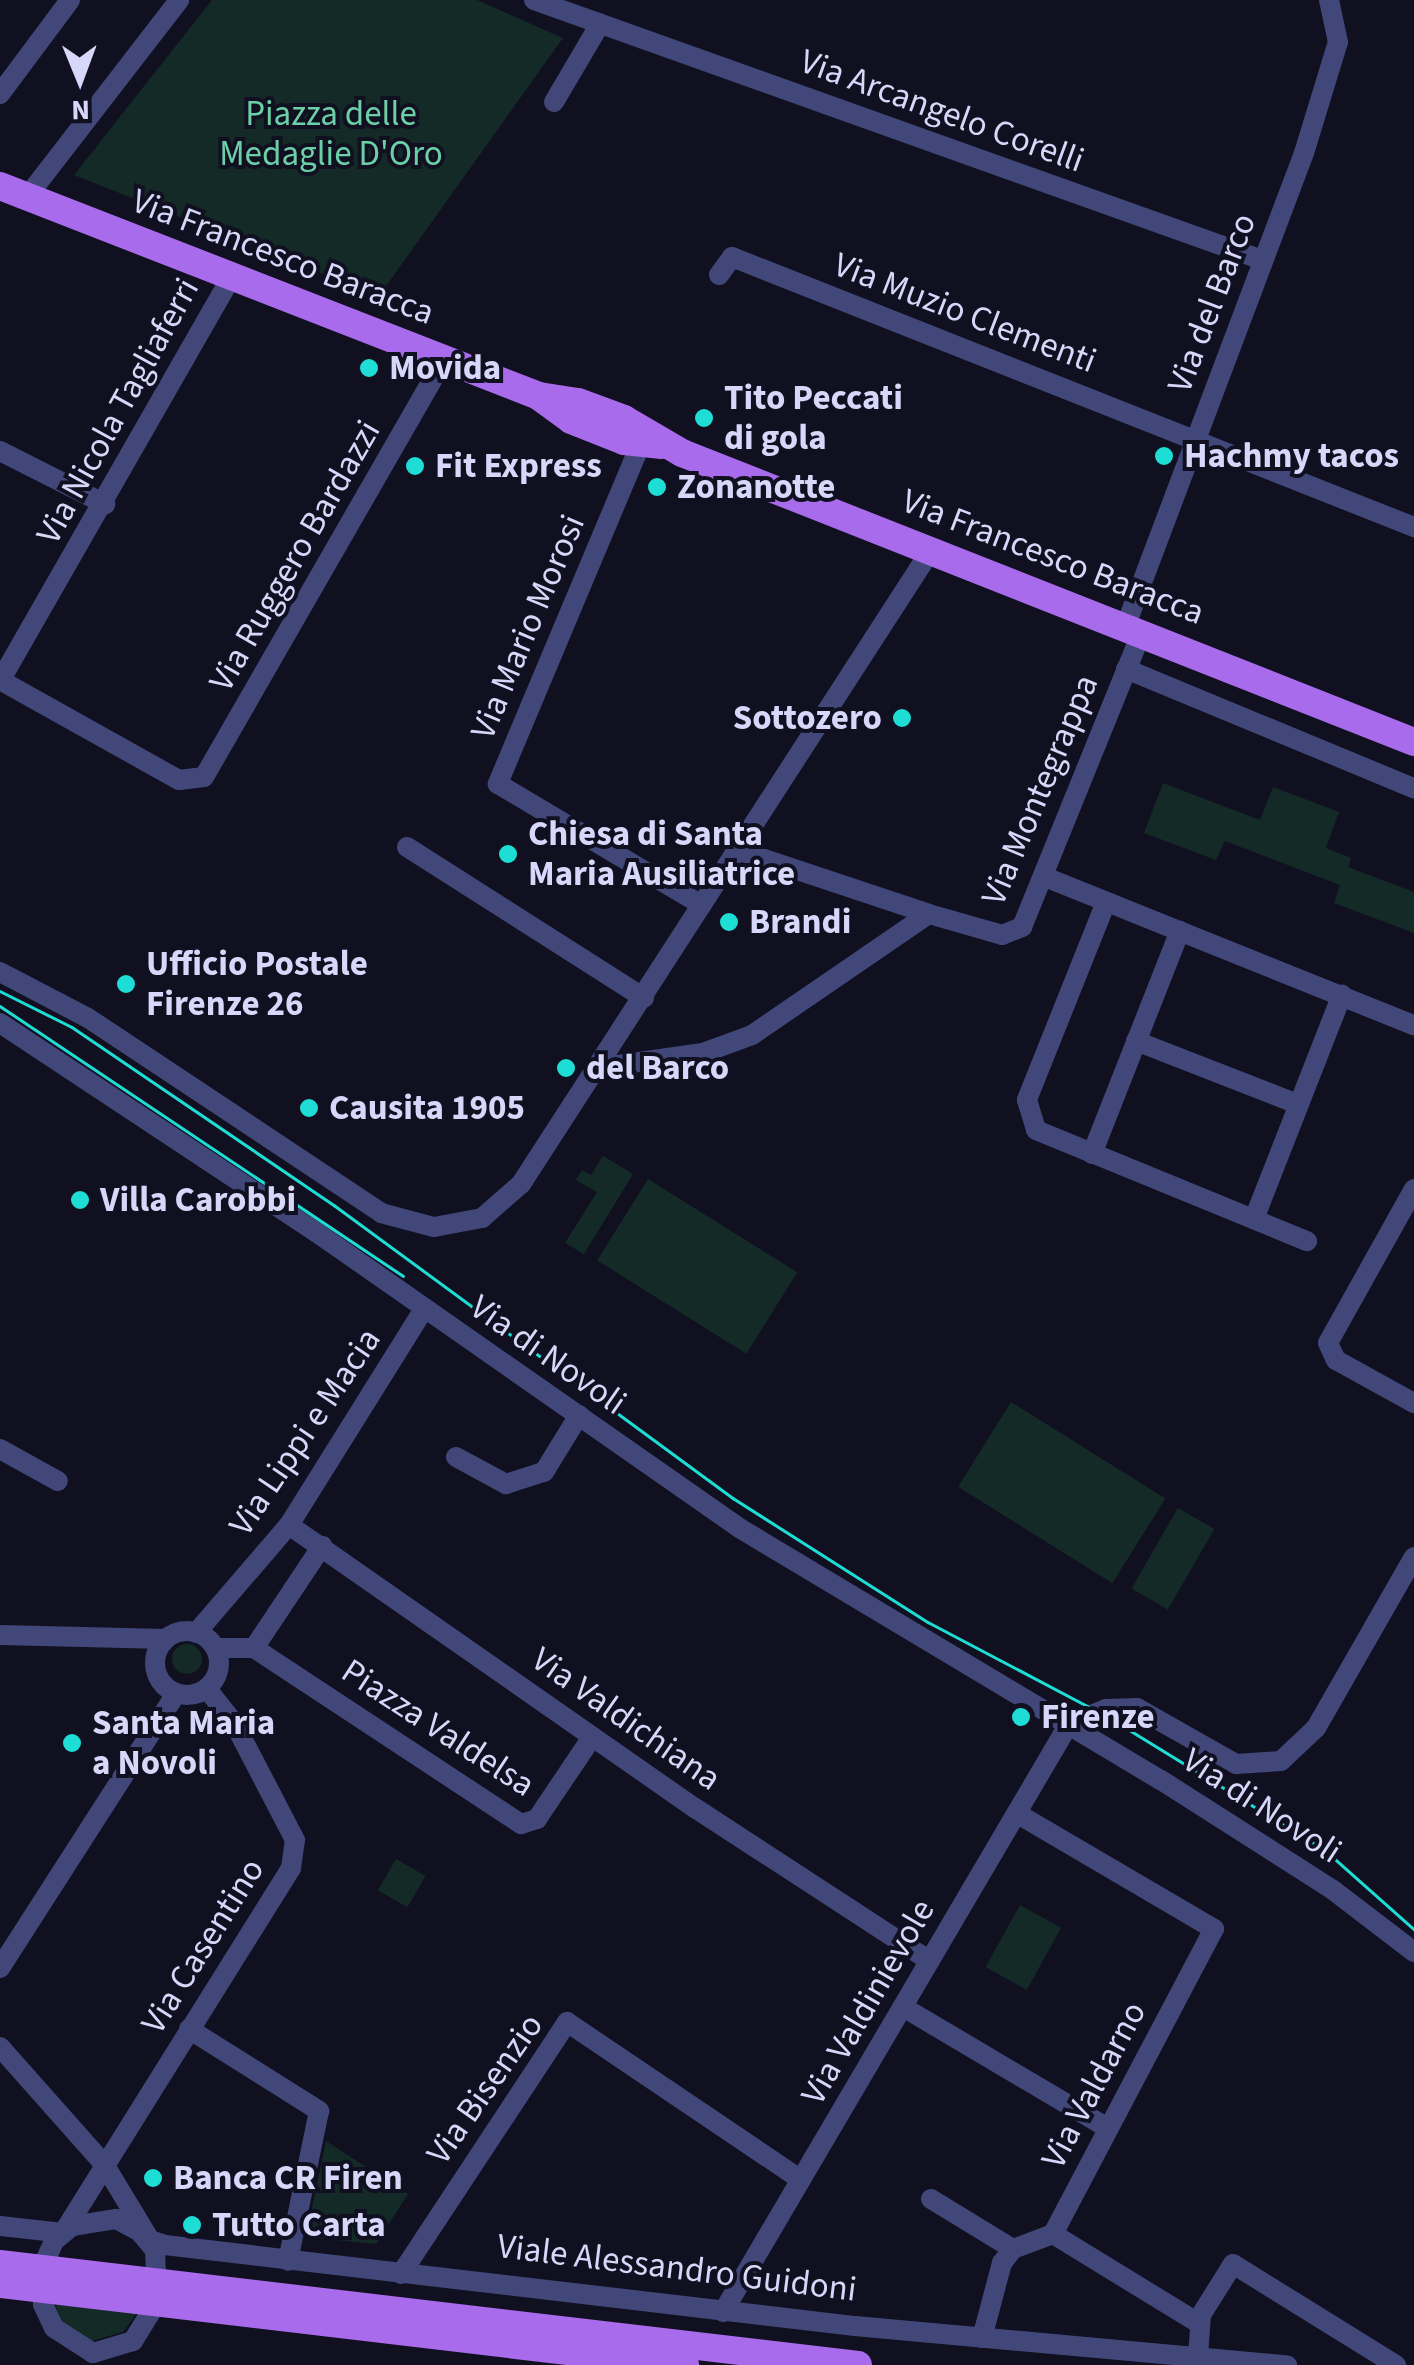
<!DOCTYPE html>
<style>
body{margin:0}
#map{position:relative;width:1414px;height:2365px;overflow:hidden;background:#111021;font-family:"Source Sans 3",sans-serif}
div>[style]{position:absolute}
[style*='--x']{left:calc(var(--x)*1px);top:calc(var(--y)*1px);width:calc(var(--w)*1px);rotate:calc(var(--a)*1deg)}
.green>*{inset:0;background:#142a26;transform-origin:0 0}
.round{border-radius:50%}
.minor>*{height:20px;margin:-10px;padding:0 10px;transform-origin:10px;border-radius:10px;background:#414879}
.minor>.ring{margin:-10px;padding:0;box-sizing:content-box;background:none;border:20px solid #414879;border-radius:50%}
.tertiary>*{height:20px;margin:-10px;padding:0 10px;transform-origin:10px;border-radius:10px;background:#414879}
.primary>*{height:28px;margin:-14px;padding:0 14px;transform-origin:14px;border-radius:14px;background:#a86beb}
.tram>*{height:2.5px;margin:-1.25px;padding:0 1.25px;transform-origin:1.25px;border-radius:1.25px;background:#1eddd4}
.dots>*{width:28px;height:28px;translate:-50% -50%;box-sizing:border-box;border:5px solid #111021;border-radius:50%}
span{translate:-50% -50%;white-space:nowrap;text-align:center;line-height:1.15;-webkit-text-stroke:8px #111021;paint-order:stroke}
.street-label{font-size:35px;color:#d6d7f9}
.park-label{font-size:35px;color:#6bd0a8}
.poi-label{font-size:35px;color:#d6d7f9;font-weight:700}
.left{translate:0 -50%;text-align:left}
.right{translate:-100% -50%;text-align:right}
.north{position:absolute;left:30px;top:30px;width:100px;height:100px;-webkit-text-stroke:8px #111021;paint-order:stroke;rotate:179deg;font-size:28px;font-weight:700;line-height:40px;text-align:center;color:#d6d7f9}
.north::after{content:'';display:block;margin:auto;width:35px;height:45px;background:#d6d7f9;clip-path:polygon(50% 0,100% 100%,50% 72%,0 100%)}
</style>
<div id="map">
<div class="green">
<div style="clip-path:polygon(212px 0,477px 0,563px 38px,379px 296px,74px 175px)"></div>
<div style="clip-path:polygon(1163px 783px,1260px 820px,1273px 787px,1339px 812px,1326px 848px,1351px 858px,1348px 867px,1414px 892px,1414px 933px,1334px 903px,1340px 885px,1225px 841px,1216px 860px,1144px 833px)"></div>
<div style="clip-path:polygon(603px 1156px,633px 1174px,584px 1254px,565px 1243px,597px 1192px,576px 1180px,582px 1170px,591px 1175px)"></div>
<div style="left:648px;top:1179px;width:176px;height:96px;rotate:32deg"></div>
<div style="left:1011px;top:1402px;width:182px;height:100px;rotate:32deg"></div>
<div style="left:1178px;top:1508px;width:42px;height:93px;rotate:30deg"></div>
<div class="round" style="left:172px;top:1644px;width:30px;height:30px"></div>
<div style="left:396px;top:1859px;width:34px;height:36px;rotate:30deg"></div>
<div style="left:1020px;top:1905px;width:47px;height:71px;rotate:29deg"></div>
<div style="clip-path:polygon(326px 2141px,408px 2194px,376px 2244px,306px 2237px)"></div>
<div style="clip-path:polygon(54px 2301px,139px 2310px,123px 2332px,92px 2341px,62px 2323px)"></div>
</div>
<div class="minor">
<div style="--x:534;--y:0;--w:773;--a:19.65"></div>
<div style="--x:0;--y:94;--w:117;--a:-53.3"></div>
<div style="--x:554;--y:102;--w:91;--a:-59.5"></div>
<div style="--x:27;--y:197;--w:249;--a:-52.3"></div>
<div style="--x:719;--y:275;--w:22;--a:-54"></div>
<div style="--x:732;--y:257;--w:734;--a:21.6"></div>
<div style="--x:641;--y:443;--w:370;--a:112.8"></div>
<div style="--x:498;--y:784;--w:237;--a:30.7"></div>
<div style="--x:0;--y:451;--w:118;--a:26.8"></div>
<div style="--x:1126;--y:625;--w:504;--a:-69.34"></div>
<div style="--x:1304;--y:153;--w:116;--a:-73"></div>
<div style="--x:1338;--y:42;--w:43;--a:-102.1"></div>
<div style="--x:1126;--y:669;--w:312;--a:22.5"></div>
<div style="--x:0;--y:680;--w:205;--a:29.2"></div>
<div style="--x:179;--y:780;--w:25;--a:-7"></div>
<div style="--x:204;--y:777;--w:481;--a:-60.1"></div>
<div style="--x:0;--y:681;--w:465;--a:-60.2"></div>
<div style="--x:407;--y:847;--w:281;--a:32.5"></div>
<div style="--x:737;--y:850;--w:202;--a:18.4"></div>
<div style="--x:1045;--y:877;--w:398;--a:21.9"></div>
<div style="--x:1106;--y:902;--w:213;--a:111.8"></div>
<div style="--x:1027;--y:1100;--w:31;--a:73"></div>
<div style="--x:1036;--y:1130;--w:293;--a:22.3"></div>
<div style="--x:1136;--y:1041;--w:174;--a:21.3"></div>
<div style="--x:597;--y:1068;--w:107;--a:-8.1"></div>
<div style="--x:703;--y:1053;--w:52;--a:-20.2"></div>
<div style="--x:752;--y:1035;--w:214;--a:-34.4"></div>
<div style="--x:929;--y:914;--w:76;--a:16"></div>
<div style="--x:1002;--y:935;--w:22;--a:-22"></div>
<div style="--x:1022;--y:927;--w:318;--a:-67.9"></div>
<div style="--x:1092;--y:1154;--w:240;--a:-68.5"></div>
<div style="--x:1414;--y:1189;--w:176;--a:119.2"></div>
<div style="--x:1328;--y:1343;--w:19;--a:65"></div>
<div style="--x:1336;--y:1360;--w:89;--a:28.9"></div>
<div style="--x:1254;--y:1219;--w:241;--a:-68.6"></div>
<div style="--x:0;--y:1449;--w:66;--a:28.9"></div>
<div style="--x:456;--y:1457;--w:57;--a:28.4"></div>
<div style="--x:506;--y:1484;--w:40;--a:-18"></div>
<div style="--x:544;--y:1472;--w:67;--a:-58.4"></div>
<div style="--x:289;--y:1525;--w:495;--a:34.9"></div>
<div style="--x:695;--y:1808;--w:280;--a:33.1"></div>
<div class="ring" style="left:155px;top:1631px;width:44px;height:44px"></div>
<div style="--x:196;--y:1633;--w:143;--a:-49.3"></div>
<div style="--x:289;--y:1525;--w:255;--a:-58"></div>
<div style="--x:0;--y:1635;--w:166;--a:1.4"></div>
<div style="--x:215;--y:1648;--w:39;--a:0"></div>
<div style="--x:254;--y:1648;--w:320;--a:33.4"></div>
<div style="--x:521;--y:1824;--w:17;--a:-17"></div>
<div style="--x:537;--y:1819;--w:99;--a:-56.1"></div>
<div style="--x:254;--y:1648;--w:123;--a:-56.3"></div>
<div style="--x:0;--y:1968;--w:326;--a:-57.3"></div>
<div style="--x:903;--y:2007;--w:236;--a:30.6"></div>
<div style="--x:189;--y:2029;--w:154;--a:32.2"></div>
<div style="--x:319;--y:2111;--w:153;--a:101.7"></div>
<div style="--x:0;--y:2047;--w:157;--a:48.4"></div>
<div style="--x:104;--y:2164;--w:89;--a:58.8"></div>
<div style="--x:150;--y:2240;--w:16;--a:18"></div>
<div style="--x:165;--y:2245;--w:695;--a:6.7"></div>
<div style="--x:855;--y:2326;--w:434;--a:5.2"></div>
<div style="--x:931;--y:2199;--w:96;--a:31.4"></div>
<div style="--x:116;--y:2219;--w:26;--a:28"></div>
<div style="--x:139;--y:2231;--w:25;--a:50"></div>
<div style="--x:155;--y:2250;--w:52;--a:87.8"></div>
<div style="--x:157;--y:2302;--w:46;--a:121.6"></div>
<div style="--x:133;--y:2341;--w:42;--a:163.3"></div>
<div style="--x:93;--y:2353;--w:46;--a:-147.3"></div>
<div style="--x:54;--y:2328;--w:26;--a:-115"></div>
<div style="--x:43;--y:2304;--w:36;--a:-92"></div>
<div style="--x:42;--y:2268;--w:30;--a:-66"></div>
<div style="--x:54;--y:2241;--w:23;--a:-40"></div>
<div style="--x:72;--y:2226;--w:45;--a:-9"></div>
<div style="--x:0;--y:2226;--w:63;--a:6.3"></div>
<div style="--x:63;--y:2233;--w:430;--a:-58"></div>
<div style="--x:291;--y:1868;--w:28;--a:-82"></div>
<div style="--x:295;--y:1840;--w:132;--a:-117.5"></div>
<div style="--x:234;--y:1723;--w:43;--a:-128.5"></div>
<div style="--x:1053;--y:2234;--w:170;--a:31.5"></div>
<div style="--x:401;--y:2274;--w:302;--a:-56.6"></div>
<div style="--x:567;--y:2022;--w:282;--a:34"></div>
<div style="--x:723;--y:2312;--w:682;--a:-59.53"></div>
<div style="--x:1069;--y:1724;--w:40;--a:-22"></div>
<div style="--x:1106;--y:1709;--w:31;--a:-2"></div>
<div style="--x:1137;--y:1708;--w:114;--a:29.5"></div>
<div style="--x:1236;--y:1764;--w:45;--a:-3.8"></div>
<div style="--x:1281;--y:1761;--w:48;--a:-43.3"></div>
<div style="--x:1316;--y:1728;--w:197;--a:-60.2"></div>
<div style="--x:982;--y:2338;--w:78;--a:-75.1"></div>
<div style="--x:1002;--y:2263;--w:18;--a:-52"></div>
<div style="--x:1013;--y:2249;--w:43;--a:-20.6"></div>
<div style="--x:1053;--y:2234;--w:345;--a:-62.2"></div>
<div style="--x:1214;--y:1929;--w:229;--a:-149.6"></div>
<div style="--x:1198;--y:2356;--w:41;--a:-85.8"></div>
<div style="--x:1201;--y:2315;--w:60;--a:-57.9"></div>
<div style="--x:1233;--y:2264;--w:192;--a:31.8"></div>
</div>
<div class="tertiary">
<div style="--x:0;--y:972;--w:99;--a:27.6"></div>
<div style="--x:88;--y:1018;--w:352;--a:33.6"></div>
<div style="--x:381;--y:1213;--w:55;--a:14.8"></div>
<div style="--x:434;--y:1227;--w:49;--a:-10.6"></div>
<div style="--x:482;--y:1218;--w:52;--a:-41.1"></div>
<div style="--x:521;--y:1184;--w:755;--a:-57.11"></div>
<div style="--x:0;--y:1023;--w:379;--a:33.5"></div>
<div style="--x:316;--y:1232;--w:518;--a:34.95"></div>
<div style="--x:741;--y:1529;--w:489;--a:30.9"></div>
<div style="--x:1161;--y:1780;--w:204;--a:32.6"></div>
<div style="--x:1333;--y:1890;--w:102;--a:37.4"></div>
</div>
<div class="primary">
<div style="--x:0;--y:186;--w:578;--a:21.29"></div>
<div style="--x:539;--y:396;--w:39;--a:9"></div>
<div style="--x:578;--y:402;--w:49;--a:20.3"></div>
<div style="--x:624;--y:419;--w:67;--a:30.4"></div>
<div style="--x:682;--y:453;--w:787;--a:21.54"></div>
<div style="--x:541;--y:398;--w:37;--a:36"></div>
<div style="--x:571;--y:420;--w:57;--a:21.6"></div>
<div style="--x:624;--y:441;--w:38;--a:6"></div>
<div style="--x:0;--y:2264;--w:864;--a:6.71"></div>
<div style="--x:0;--y:2284;--w:690;--a:6.74"></div>
</div>
<div class="tram">
<div style="--x:0;--y:991;--w:80;--a:26.6"></div>
<div style="--x:72;--y:1027;--w:317;--a:34.2"></div>
<div style="--x:334;--y:1205;--w:495;--a:36.3"></div>
<div style="--x:733;--y:1498;--w:231;--a:32.5"></div>
<div style="--x:928;--y:1622;--w:206;--a:27.8"></div>
<div style="--x:1110;--y:1718;--w:254;--a:31.6"></div>
<div style="--x:1326;--y:1851;--w:118;--a:41.6"></div>
<div style="--x:0;--y:1006;--w:485;--a:33.8"></div>
</div>
<div class="dots">
<div style="left:369px;top:368px;background:#1eddd4"></div>
<div style="left:704px;top:418px;background:#1eddd4"></div>
<div style="left:1164px;top:456px;background:#1eddd4"></div>
<div style="left:415px;top:466px;background:#1eddd4"></div>
<div style="left:657px;top:487px;background:#1eddd4"></div>
<div style="left:902px;top:718px;background:#1eddd4"></div>
<div style="left:508px;top:854px;background:#1eddd4"></div>
<div style="left:729px;top:922px;background:#1eddd4"></div>
<div style="left:126px;top:984px;background:#1eddd4"></div>
<div style="left:566px;top:1068px;background:#1eddd4"></div>
<div style="left:309px;top:1108px;background:#1eddd4"></div>
<div style="left:80px;top:1200px;background:#1eddd4"></div>
<div style="left:1021px;top:1717px;background:#1eddd4"></div>
<div style="left:72px;top:1743px;background:#1eddd4"></div>
<div style="left:153px;top:2178px;background:#1eddd4"></div>
<div style="left:192px;top:2225px;background:#1eddd4"></div>
</div>
<div class="street-label">
<span style="left:942px;top:111px;rotate:20deg">Via Arcangelo Corelli</span>
<span style="left:283px;top:257px;rotate:21deg">Via Francesco Baracca</span>
<span style="left:1212px;top:303px;rotate:-69deg">Via del Barco</span>
<span style="left:965px;top:313px;rotate:21deg">Via Muzio Clementi</span>
<span style="left:118px;top:411px;rotate:-61deg">Via Nicola Tagliaferri</span>
<span style="left:295px;top:556px;rotate:-60deg">Via Ruggero Bardazzi</span>
<span style="left:1053px;top:557px;rotate:21deg">Via Francesco Baracca</span>
<span style="left:528px;top:627px;rotate:-67deg">Via Mario Morosi</span>
<span style="left:1040px;top:790px;rotate:-67deg">Via Montegrappa</span>
<span style="left:548px;top:1355px;rotate:35deg">Via di Novoli</span>
<span style="left:305px;top:1432px;rotate:-56deg">Via Lippi e Macia</span>
<span style="left:626px;top:1719px;rotate:35deg">Via Valdichiana</span>
<span style="left:438px;top:1728px;rotate:33deg">Piazza Valdelsa</span>
<span style="left:1262px;top:1806px;rotate:33deg">Via di Novoli</span>
<span style="left:203px;top:1946px;rotate:-58deg">Via Casentino</span>
<span style="left:868px;top:2002px;rotate:-60deg">Via Valdinievole</span>
<span style="left:1094px;top:2085px;rotate:-62deg">Via Valdarno</span>
<span style="left:485px;top:2089px;rotate:-55deg">Via Bisenzio</span>
<span style="left:677px;top:2268px;rotate:7deg">Viale Alessandro Guidoni</span>
</div>
<div class="park-label">
<span style="left:331px;top:134px">Piazza delle<br>Medaglie D'Oro</span>
</div>
<div class="poi-label">
<span class="left" style="left:389px;top:368px">Movida</span>
<span class="left" style="left:724px;top:418px">Tito Peccati<br>di gola</span>
<span class="left" style="left:1184px;top:456px">Hachmy tacos</span>
<span class="left" style="left:435px;top:466px">Fit Express</span>
<span class="left" style="left:677px;top:487px">Zonanotte</span>
<span class="right" style="left:882px;top:718px">Sottozero</span>
<span class="left" style="left:528px;top:854px">Chiesa di Santa<br>Maria Ausiliatrice</span>
<span class="left" style="left:749px;top:922px">Brandi</span>
<span class="left" style="left:146px;top:984px">Ufficio Postale<br>Firenze 26</span>
<span class="left" style="left:586px;top:1068px">del Barco</span>
<span class="left" style="left:329px;top:1108px">Causita 1905</span>
<span class="left" style="left:100px;top:1200px">Villa Carobbi</span>
<span class="left" style="left:1041px;top:1717px">Firenze</span>
<span class="left" style="left:92px;top:1743px">Santa Maria<br>a Novoli</span>
<span class="left" style="left:173px;top:2178px">Banca CR Firen</span>
<span class="left" style="left:212px;top:2225px">Tutto Carta</span>
</div>
<div class="north">N</div>
</div>
